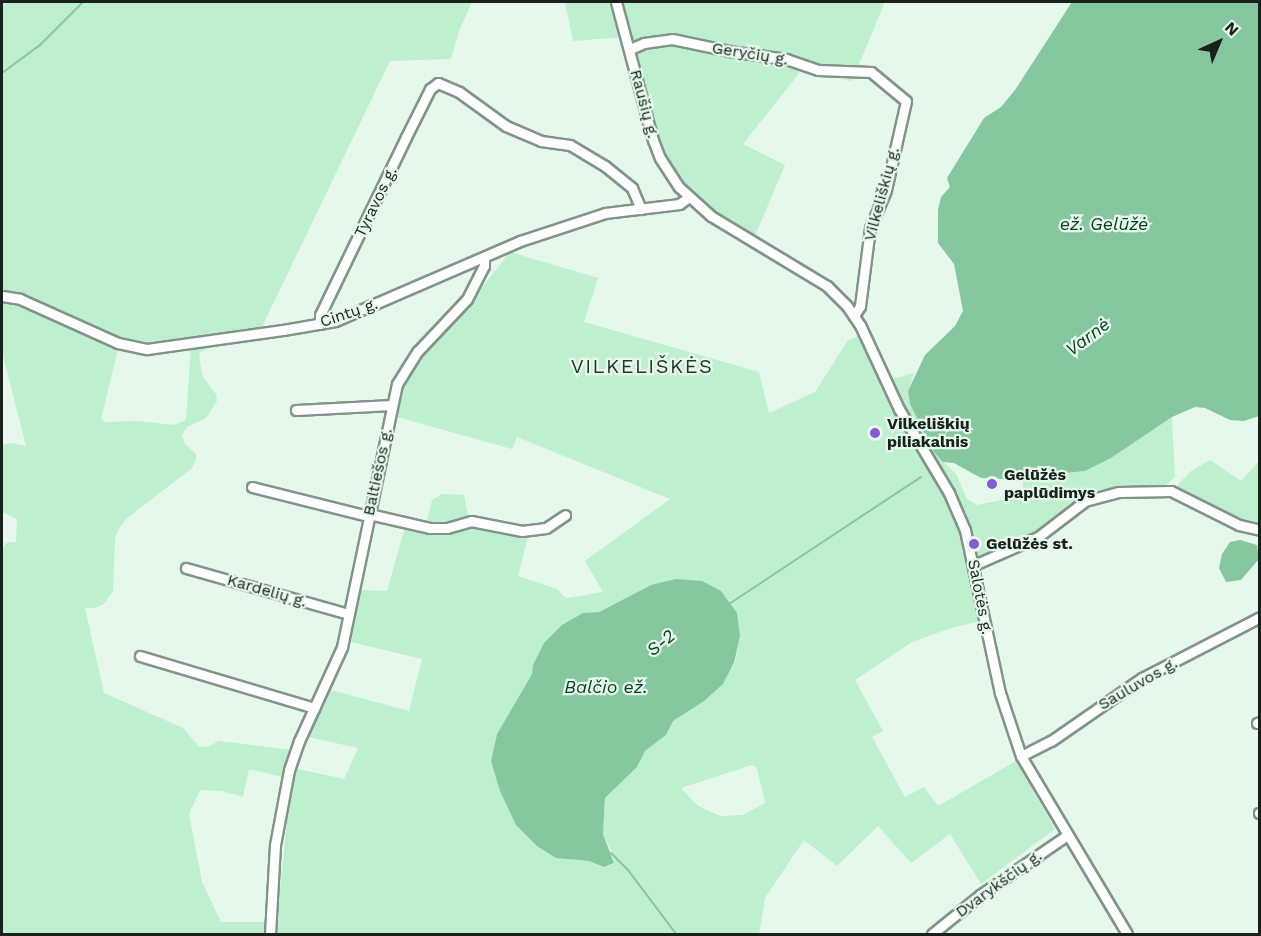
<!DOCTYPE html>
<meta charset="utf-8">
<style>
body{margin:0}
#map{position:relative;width:1261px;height:936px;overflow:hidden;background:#e5f8eb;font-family:"Work Sans",sans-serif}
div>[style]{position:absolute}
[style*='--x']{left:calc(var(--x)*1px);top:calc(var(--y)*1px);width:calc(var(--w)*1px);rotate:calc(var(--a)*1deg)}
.green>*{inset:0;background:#beefcf}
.water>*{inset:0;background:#87c79f}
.stream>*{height:2px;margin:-1px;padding:0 1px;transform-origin:1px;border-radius:1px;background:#87c79f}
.roads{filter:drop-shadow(2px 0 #829488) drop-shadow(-2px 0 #829488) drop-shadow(0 2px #829488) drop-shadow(0 -2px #829488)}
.minor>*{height:9px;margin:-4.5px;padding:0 4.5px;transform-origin:4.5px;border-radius:4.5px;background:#fff}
.dots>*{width:16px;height:16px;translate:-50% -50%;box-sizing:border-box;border:3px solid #e5f8eb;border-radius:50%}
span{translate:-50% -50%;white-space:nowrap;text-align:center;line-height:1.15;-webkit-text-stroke:4.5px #e5f8eb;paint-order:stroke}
.street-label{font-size:16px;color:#1a211c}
.poi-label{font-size:16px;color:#1a211c;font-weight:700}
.left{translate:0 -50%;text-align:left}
.water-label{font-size:18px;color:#073b22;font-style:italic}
.quarter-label{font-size:20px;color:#25342a;letter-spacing:1.5px}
.frame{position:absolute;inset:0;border:3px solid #1a211c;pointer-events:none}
.north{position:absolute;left:1189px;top:12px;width:60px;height:60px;-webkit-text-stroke:4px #e5f8eb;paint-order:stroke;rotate:44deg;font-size:16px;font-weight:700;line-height:24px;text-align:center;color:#1a211c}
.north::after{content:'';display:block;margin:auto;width:21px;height:27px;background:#1a211c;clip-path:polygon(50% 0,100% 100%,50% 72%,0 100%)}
</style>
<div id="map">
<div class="green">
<div style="clip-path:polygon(evenodd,2px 2px,472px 2px,459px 31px,451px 59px,390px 61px,260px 331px,216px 334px,215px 345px,199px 353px,202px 376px,216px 394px,217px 401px,206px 418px,187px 427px,182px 435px,185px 444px,196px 454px,196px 459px,192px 468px,126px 519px,120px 527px,115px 538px,113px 591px,104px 604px,95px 608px,85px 608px,104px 693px,183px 728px,198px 746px,207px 747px,219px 741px,292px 750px,288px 760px,298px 769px,344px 779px,358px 748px,308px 737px,331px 690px,409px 711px,422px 659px,347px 641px,357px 590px,387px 591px,405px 527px,425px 529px,432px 500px,442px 494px,464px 495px,470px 526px,529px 533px,518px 576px,557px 589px,566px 598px,603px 592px,585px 561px,670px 499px,517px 437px,512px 449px,394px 416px,395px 403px,413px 363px,471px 301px,510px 252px,598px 278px,584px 322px,759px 372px,769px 413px,815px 392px,848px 340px,858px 336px,867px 347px,881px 382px,914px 373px,908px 391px,934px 452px,956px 474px,967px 499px,977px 505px,1015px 497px,1023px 492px,1023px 480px,1036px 476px,1085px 471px,1111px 458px,1172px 417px,1175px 477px,1167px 484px,1157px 488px,1092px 494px,1022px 542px,970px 565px,981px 621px,951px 628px,912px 642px,855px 680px,883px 731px,872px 737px,905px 797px,924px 787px,938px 806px,1016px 761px,1055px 829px,981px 884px,950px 834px,911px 863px,878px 826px,837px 866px,804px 840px,765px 898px,759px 934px,2px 934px,2px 550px,6px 543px,16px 542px,17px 519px,2px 512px,2px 445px,13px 443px,26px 446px,2px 352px,2px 2px,189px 338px,191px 345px,186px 420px,174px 425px,138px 421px,105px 422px,101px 419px,120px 342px,125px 339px,158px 343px,189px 338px,2px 2px,651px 585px,740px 636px,735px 663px,723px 684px,704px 701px,673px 721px,666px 735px,645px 751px,637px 767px,605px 798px,603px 834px,612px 853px,614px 864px,604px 867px,589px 861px,573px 860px,516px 825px,500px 790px,491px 761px,497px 734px,532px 674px,583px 613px,598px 612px,651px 585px,2px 2px,752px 765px,757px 768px,765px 803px,743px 815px,720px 816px,698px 806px,681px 788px,752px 765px,2px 2px,249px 769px,291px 779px,277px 922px,221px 922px,202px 882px,189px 814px,200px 790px,222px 791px,243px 797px,249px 769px)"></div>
<div style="clip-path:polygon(565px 2px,613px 2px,623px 37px,573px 41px)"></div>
<div style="clip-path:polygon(621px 2px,885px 2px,852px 81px,801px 71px,743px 144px,785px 165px,754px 238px,714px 214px,678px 182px,660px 149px,650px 118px)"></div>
<div style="clip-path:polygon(1210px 460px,1241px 481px,1259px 461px,1259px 526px,1238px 520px,1178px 488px,1178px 484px,1191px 471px)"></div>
</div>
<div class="water">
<div style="clip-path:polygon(1072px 2px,1259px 2px,1259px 416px,1244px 421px,1230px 420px,1205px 408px,1195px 407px,1172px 417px,1111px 458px,1085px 471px,1036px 476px,1023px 480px,981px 478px,954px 463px,943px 462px,934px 452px,910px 404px,908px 391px,925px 355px,955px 326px,963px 311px,954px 264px,938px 243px,938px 210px,941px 197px,950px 187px,947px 178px,984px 118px,1001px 107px,1015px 90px)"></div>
<div style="clip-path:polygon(1240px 540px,1257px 545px,1259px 559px,1241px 580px,1226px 582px,1219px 568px,1222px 554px,1230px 542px)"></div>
<div style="clip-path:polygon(676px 579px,702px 581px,721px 591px,737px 613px,740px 636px,734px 663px,723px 684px,704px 701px,673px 721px,666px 735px,645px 751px,637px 767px,605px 798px,603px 834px,614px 863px,604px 867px,589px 861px,556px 858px,537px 846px,516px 825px,500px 791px,491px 761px,497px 734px,532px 674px,533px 665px,544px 643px,562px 625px,583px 613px,599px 612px,651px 585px)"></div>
</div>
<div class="stream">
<div style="--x:2;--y:73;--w:47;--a:-36.4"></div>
<div style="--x:40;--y:45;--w:61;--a:-45"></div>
<div style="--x:729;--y:604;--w:230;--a:-33.5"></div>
<div style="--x:611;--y:853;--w:24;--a:45"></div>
<div style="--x:628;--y:870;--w:80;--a:53.1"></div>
</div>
<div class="roads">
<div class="minor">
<div style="--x:616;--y:2;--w:143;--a:75"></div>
<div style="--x:653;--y:140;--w:19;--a:69"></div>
<div style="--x:660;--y:158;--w:35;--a:57"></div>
<div style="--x:679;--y:187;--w:43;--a:42.2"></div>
<div style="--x:711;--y:216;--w:135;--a:31.1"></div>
<div style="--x:827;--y:286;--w:28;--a:45"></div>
<div style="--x:847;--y:306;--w:23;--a:56"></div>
<div style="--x:860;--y:325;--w:93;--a:65.1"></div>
<div style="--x:899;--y:409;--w:98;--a:59.2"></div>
<div style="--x:949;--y:493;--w:40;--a:66.6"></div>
<div style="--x:965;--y:530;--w:167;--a:77.9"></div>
<div style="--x:1000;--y:693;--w:66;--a:71.6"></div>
<div style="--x:1021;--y:756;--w:207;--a:59.2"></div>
<div style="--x:630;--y:49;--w:15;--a:-23"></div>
<div style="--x:644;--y:43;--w:28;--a:-8"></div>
<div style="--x:672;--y:39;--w:58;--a:11.9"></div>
<div style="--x:729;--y:51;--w:58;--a:8"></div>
<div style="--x:786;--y:59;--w:34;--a:19"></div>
<div style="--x:818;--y:70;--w:53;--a:2.2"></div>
<div style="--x:871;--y:72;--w:45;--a:39.6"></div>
<div style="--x:906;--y:101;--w:91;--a:102.7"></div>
<div style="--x:886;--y:190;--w:41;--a:112.8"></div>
<div style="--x:870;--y:228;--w:79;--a:97.3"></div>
<div style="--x:860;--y:306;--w:12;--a:121"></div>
<div style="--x:2;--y:296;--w:18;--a:9"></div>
<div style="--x:20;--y:299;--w:107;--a:24.2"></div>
<div style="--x:118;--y:343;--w:30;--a:12"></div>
<div style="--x:147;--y:349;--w:137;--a:-8"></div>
<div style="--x:283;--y:330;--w:53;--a:-9.8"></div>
<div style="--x:335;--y:321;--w:202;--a:-23.4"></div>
<div style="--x:520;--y:241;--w:89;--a:-18.2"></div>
<div style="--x:605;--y:213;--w:75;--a:-6.9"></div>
<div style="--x:679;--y:204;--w:11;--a:-34"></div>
<div style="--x:320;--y:324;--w:9;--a:-90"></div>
<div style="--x:320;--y:315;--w:198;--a:-64.2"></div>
<div style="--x:406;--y:137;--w:54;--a:-63.4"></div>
<div style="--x:430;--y:89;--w:10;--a:-37"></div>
<div style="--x:438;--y:83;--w:23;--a:23"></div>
<div style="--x:459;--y:92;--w:58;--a:35.9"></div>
<div style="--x:506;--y:126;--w:38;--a:23"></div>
<div style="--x:541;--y:141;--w:29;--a:8"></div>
<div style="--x:570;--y:145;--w:41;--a:31"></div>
<div style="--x:605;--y:166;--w:35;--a:39"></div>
<div style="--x:632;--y:188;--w:23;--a:67"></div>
<div style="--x:296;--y:410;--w:96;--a:-3"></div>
<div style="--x:252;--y:487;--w:120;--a:14"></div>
<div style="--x:369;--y:514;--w:63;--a:12.9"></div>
<div style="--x:430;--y:528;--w:17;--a:0"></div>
<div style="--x:447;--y:528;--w:25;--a:-16"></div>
<div style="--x:471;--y:521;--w:52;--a:11.1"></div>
<div style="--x:522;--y:531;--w:24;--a:-7"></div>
<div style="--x:546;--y:528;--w:23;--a:-34"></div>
<div style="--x:974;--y:565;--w:70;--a:-23.6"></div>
<div style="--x:1038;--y:537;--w:59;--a:-37.5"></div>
<div style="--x:1085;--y:501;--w:35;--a:-15"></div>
<div style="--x:1119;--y:492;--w:52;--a:-1.1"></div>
<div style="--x:1171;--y:491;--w:76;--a:26.6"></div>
<div style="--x:1239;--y:525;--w:22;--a:13"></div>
<div style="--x:186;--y:568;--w:169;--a:15.8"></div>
<div style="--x:140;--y:656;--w:182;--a:16.6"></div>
<div style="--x:1257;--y:723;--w:3;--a:-18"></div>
<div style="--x:1021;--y:756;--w:34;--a:-27"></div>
<div style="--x:1051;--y:741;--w:111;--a:-34.7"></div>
<div style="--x:1142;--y:678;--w:133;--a:-27.3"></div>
<div style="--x:1259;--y:813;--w:1;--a:0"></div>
<div style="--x:270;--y:934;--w:89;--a:-86.8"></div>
<div style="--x:275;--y:845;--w:76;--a:-79.4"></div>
<div style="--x:289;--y:770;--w:31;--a:-71"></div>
<div style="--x:299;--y:741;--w:103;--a:-65.4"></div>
<div style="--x:342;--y:647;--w:269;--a:-78.2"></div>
<div style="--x:397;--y:384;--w:39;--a:-58"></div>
<div style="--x:418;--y:351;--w:71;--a:-46.7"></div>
<div style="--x:467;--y:299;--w:37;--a:-63"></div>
<div style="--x:484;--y:266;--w:8;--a:-90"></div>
<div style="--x:932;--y:934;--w:62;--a:-39.1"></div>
<div style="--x:980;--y:895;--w:104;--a:-34.5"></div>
</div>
</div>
<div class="dots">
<div style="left:875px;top:433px;background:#855ad4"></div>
<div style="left:992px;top:484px;background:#855ad4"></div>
<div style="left:974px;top:544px;background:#855ad4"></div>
</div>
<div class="street-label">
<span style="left:750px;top:54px;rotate:9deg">Geryčių g.</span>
<span style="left:644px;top:104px;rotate:75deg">Raušių g.</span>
<span style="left:882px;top:194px;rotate:-75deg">Vilkeliškių g.</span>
<span style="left:376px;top:202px;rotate:-64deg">Tyravos g.</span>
<span style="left:349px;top:313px;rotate:-19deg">Cintų g.</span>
<span style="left:378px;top:472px;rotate:-78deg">Baltiešos g.</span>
<span style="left:267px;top:591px;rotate:16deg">Kardelių g.</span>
<span style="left:980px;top:597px;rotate:79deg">Salotės g.</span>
<span style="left:1138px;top:684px;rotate:-30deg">Sauluvos g.</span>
<span style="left:999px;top:884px;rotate:-36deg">Dvarykščių g.</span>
</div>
<div class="poi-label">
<span class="left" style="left:887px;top:433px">Vilkeliškių<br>piliakalnis</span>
<span class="left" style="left:1004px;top:484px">Gelūžės<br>paplūdimys</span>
<span class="left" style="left:986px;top:544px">Gelūžės st.</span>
</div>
<div class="water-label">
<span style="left:1104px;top:224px">ež. Gelūžė</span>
<span style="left:1088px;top:337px;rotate:-37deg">Varnė</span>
<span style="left:661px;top:643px;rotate:-39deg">S-2</span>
<span style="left:606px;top:687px">Balčio ež.</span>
</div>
<div class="quarter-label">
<span style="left:642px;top:366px">VILKELIŠKĖS</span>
</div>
<div class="frame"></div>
<div class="north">N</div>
</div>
